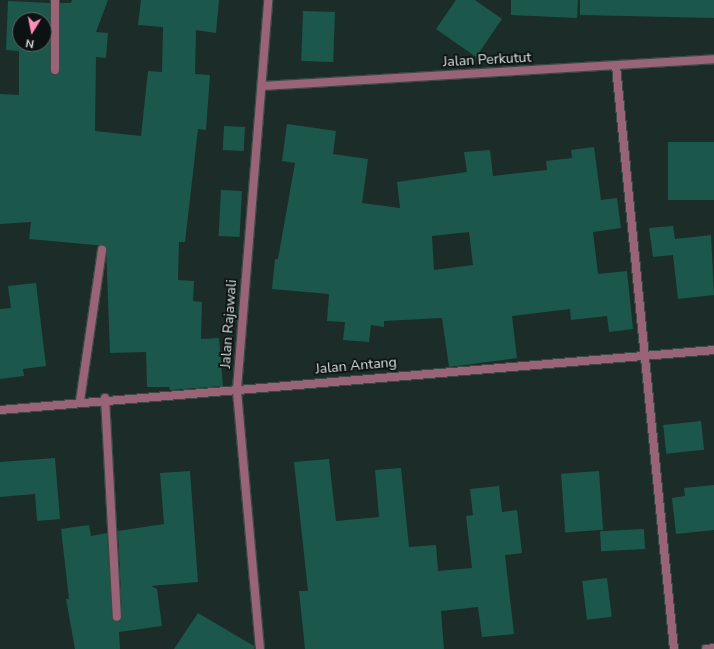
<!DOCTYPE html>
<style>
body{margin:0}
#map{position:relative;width:714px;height:649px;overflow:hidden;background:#1c2c28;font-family:"Nunito Sans",sans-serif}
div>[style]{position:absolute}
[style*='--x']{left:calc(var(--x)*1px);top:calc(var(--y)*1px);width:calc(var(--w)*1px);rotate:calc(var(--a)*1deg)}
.building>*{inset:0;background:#1c574c;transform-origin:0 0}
.roads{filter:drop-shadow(1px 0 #3b4a46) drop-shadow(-1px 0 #3b4a46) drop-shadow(0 1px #3b4a46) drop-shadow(0 -1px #3b4a46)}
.minor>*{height:8px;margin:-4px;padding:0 4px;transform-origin:4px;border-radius:4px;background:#9a6478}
span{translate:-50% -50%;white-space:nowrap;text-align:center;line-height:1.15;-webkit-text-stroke:3.5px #0c1211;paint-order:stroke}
.street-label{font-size:14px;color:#dbe5e2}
.north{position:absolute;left:12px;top:12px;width:40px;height:40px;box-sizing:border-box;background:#0c1211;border:1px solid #5f6665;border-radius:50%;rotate:190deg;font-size:11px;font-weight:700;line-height:16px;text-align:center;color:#dbe5e2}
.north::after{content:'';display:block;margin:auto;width:14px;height:18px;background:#ff8eba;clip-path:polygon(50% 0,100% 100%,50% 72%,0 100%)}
</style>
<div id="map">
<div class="building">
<div style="clip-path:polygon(evenodd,72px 0,108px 0,96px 32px,108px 33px,106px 58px,96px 57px,95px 131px,141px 136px,148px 71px,162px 72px,163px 27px,138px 25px,141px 0,219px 0,216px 33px,196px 30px,195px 74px,210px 75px,206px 130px,198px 129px,185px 242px,179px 242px,178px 280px,194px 281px,193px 301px,202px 302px,201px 339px,219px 338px,223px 386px,170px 390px,169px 387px,147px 387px,146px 352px,110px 353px,106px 246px,29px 239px,31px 222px,0 224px,0 94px,19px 95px,19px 51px,6px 50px,8px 1px,50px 3px,50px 70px,55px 75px,60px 70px,60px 3px,71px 3px,72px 0,20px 20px,44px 20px,44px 44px,20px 44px,20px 20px)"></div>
<div style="clip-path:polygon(456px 0,475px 0,502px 19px,476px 57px,436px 29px)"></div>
<div style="clip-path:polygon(511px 0,578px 0,577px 18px,511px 15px)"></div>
<div style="clip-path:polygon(580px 0,714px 0,714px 18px,580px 15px)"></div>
<div style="left:303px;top:11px;width:32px;height:50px;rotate:2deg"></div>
<div style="clip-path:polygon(evenodd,287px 124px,336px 131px,333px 154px,368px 159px,362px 203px,400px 208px,397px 182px,467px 172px,464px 152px,490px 150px,493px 176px,547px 170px,546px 161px,572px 158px,571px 150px,594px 147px,601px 200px,617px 198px,621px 228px,593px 232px,598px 274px,627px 271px,633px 329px,609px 332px,607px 316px,571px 320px,570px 309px,512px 316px,517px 358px,449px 367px,442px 318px,384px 321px,384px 327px,371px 325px,369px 342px,343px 340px,345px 322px,327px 321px,329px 294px,272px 289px,275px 259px,278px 259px,295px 163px,282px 161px,287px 124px,469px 232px,473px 265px,434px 270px,432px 236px,469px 232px)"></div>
<div style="left:224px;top:126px;width:21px;height:24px;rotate:3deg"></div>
<div style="left:714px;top:142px;width:58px;height:46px;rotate:90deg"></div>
<div style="left:221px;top:190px;width:21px;height:46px;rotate:3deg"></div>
<div style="clip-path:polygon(673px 226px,675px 239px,711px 235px,714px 295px,678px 299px,673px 255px,653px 257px,649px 228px)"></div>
<div style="clip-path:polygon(36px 283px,46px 366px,23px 369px,24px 376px,0 379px,0 309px,11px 308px,8px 286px)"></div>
<div style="left:701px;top:421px;width:29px;height:38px;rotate:84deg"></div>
<div style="clip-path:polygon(55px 458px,60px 519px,37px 521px,35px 494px,0 497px,0 462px)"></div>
<div style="clip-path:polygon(329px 459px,336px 521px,379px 517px,375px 470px,401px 468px,409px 547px,436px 545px,438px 571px,472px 568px,466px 516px,473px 515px,470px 489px,499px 486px,502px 512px,517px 510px,522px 553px,505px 555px,514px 634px,482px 637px,478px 607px,441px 611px,444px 649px,305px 649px,299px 591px,308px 591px,294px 462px)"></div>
<div style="clip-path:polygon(190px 471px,198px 582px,151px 586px,157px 589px,162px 626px,119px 632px,120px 649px,75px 649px,66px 599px,69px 599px,61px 529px,89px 525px,91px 536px,107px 533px,112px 617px,120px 622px,122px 617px,118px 531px,164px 524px,160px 473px)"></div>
<div style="left:599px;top:471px;width:59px;height:38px;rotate:86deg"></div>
<div style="clip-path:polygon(714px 485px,714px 530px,676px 534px,672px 498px,685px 496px,684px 488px)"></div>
<div style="left:644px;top:529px;width:20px;height:44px;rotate:87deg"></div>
<div style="left:607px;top:578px;width:39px;height:25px;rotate:83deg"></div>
<div style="clip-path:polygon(198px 613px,254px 646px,254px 649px,174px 649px)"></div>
</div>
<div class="roads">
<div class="minor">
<div style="--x:55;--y:0;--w:70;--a:90"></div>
<div style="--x:616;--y:66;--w:586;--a:84.32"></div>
<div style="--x:262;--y:86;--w:453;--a:-3.4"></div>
<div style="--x:105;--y:398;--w:219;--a:86.9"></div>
<div style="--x:80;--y:401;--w:153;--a:-81.7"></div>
<div style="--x:0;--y:410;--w:717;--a:-4.8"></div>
<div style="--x:260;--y:649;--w:261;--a:-95.1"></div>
<div style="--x:237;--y:389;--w:390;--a:-85.4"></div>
<div style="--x:706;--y:649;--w:8;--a:-7"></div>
</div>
</div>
<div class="street-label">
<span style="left:487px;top:60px;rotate:-3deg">Jalan Perkutut</span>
<span style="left:229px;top:324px;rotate:-86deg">Jalan Rajawali</span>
<span style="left:356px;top:366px;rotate:-5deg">Jalan Antang</span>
</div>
<div class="north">N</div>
</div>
